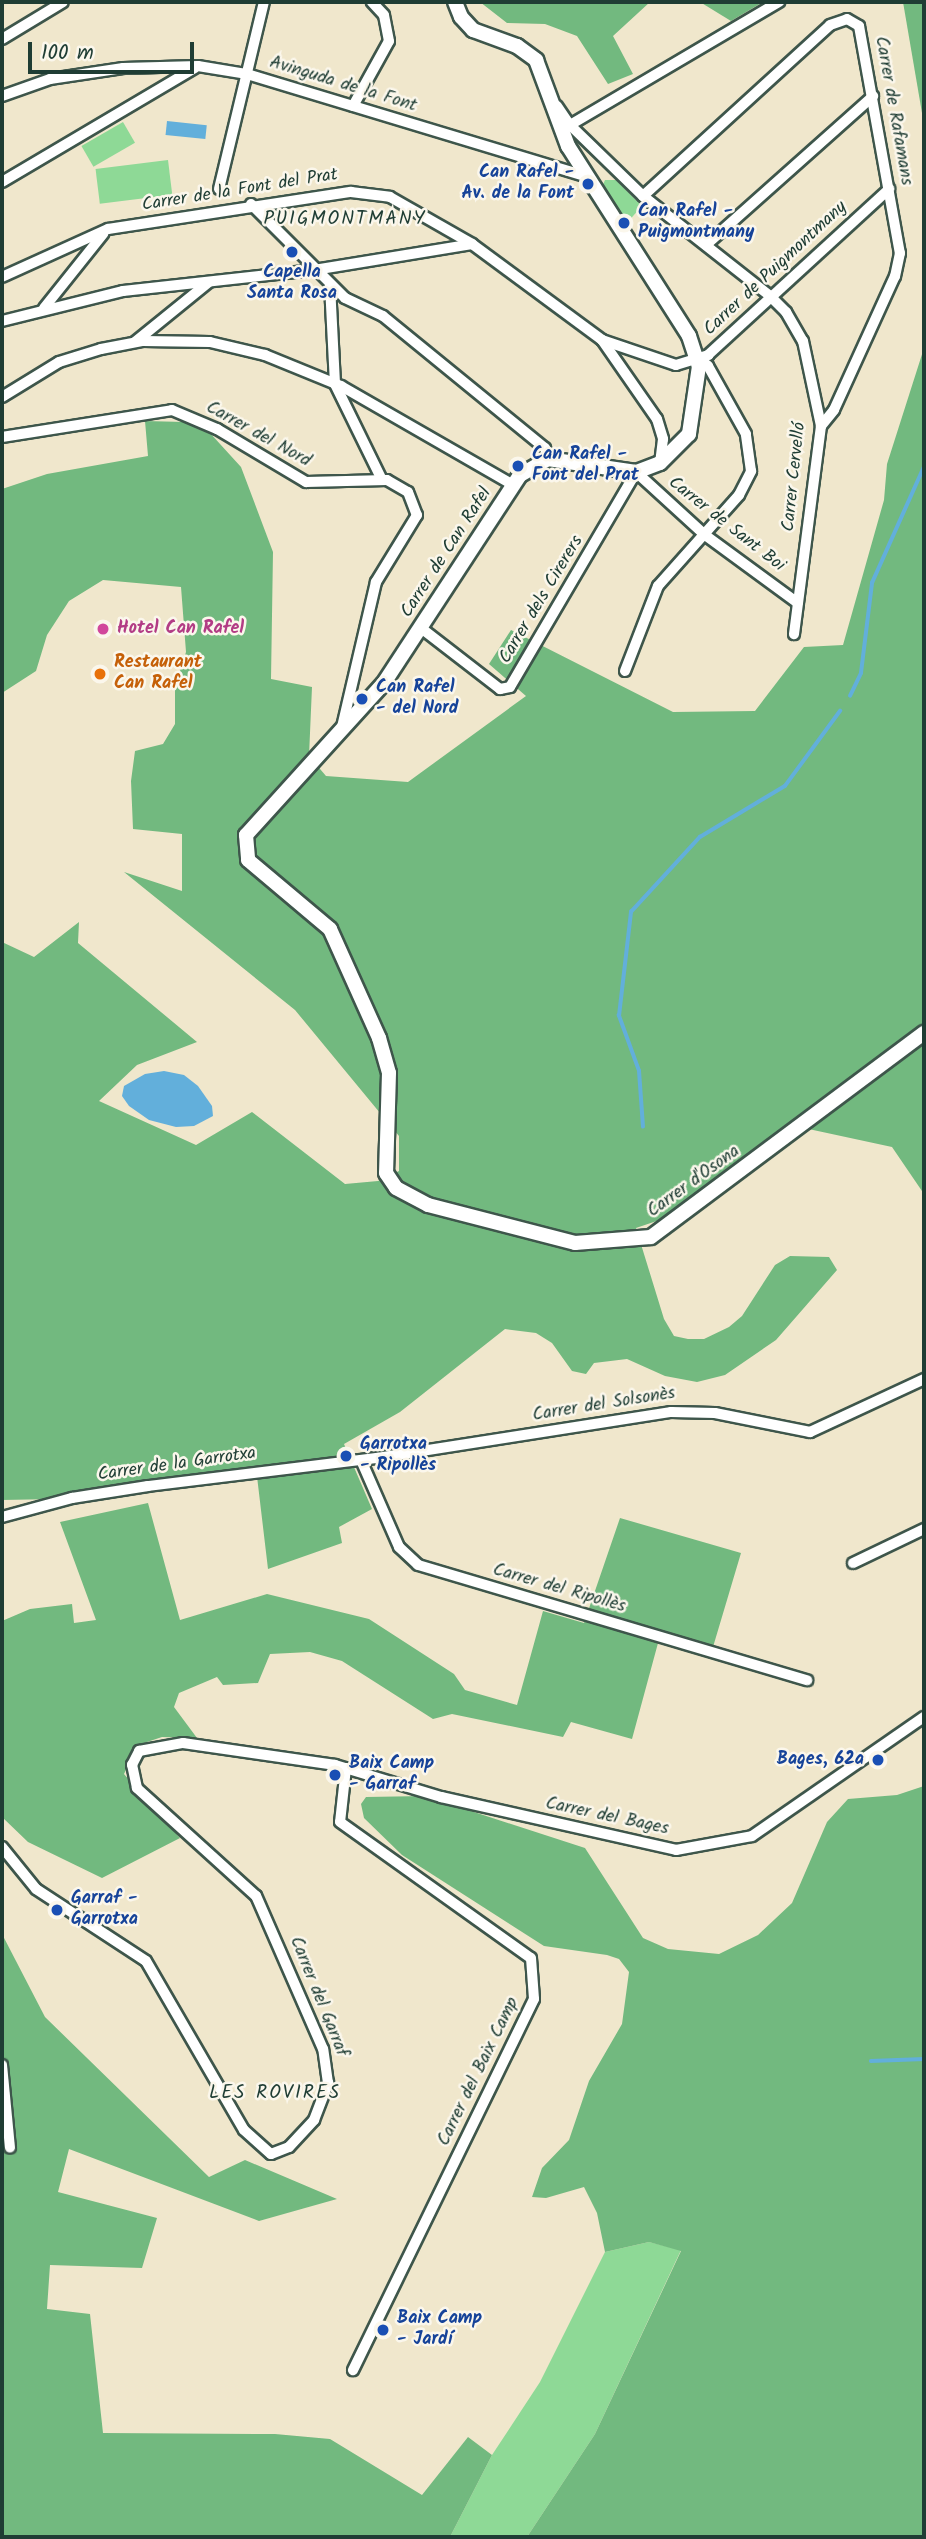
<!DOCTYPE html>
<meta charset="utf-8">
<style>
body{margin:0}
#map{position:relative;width:926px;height:2539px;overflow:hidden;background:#f0e7cc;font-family:Kalam,sans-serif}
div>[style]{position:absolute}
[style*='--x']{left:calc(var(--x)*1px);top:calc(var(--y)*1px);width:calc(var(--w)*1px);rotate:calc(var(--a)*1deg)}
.green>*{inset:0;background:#8ed996;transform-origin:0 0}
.forest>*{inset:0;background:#72b97f}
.water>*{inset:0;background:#62afdb;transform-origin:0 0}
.stream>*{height:3.5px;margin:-1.75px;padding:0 1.75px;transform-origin:1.75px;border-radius:1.75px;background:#62afdb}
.roads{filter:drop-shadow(2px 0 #3e564b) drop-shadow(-2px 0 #3e564b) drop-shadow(0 2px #3e564b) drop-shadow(0 -2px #3e564b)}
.minor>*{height:10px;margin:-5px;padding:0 5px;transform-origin:5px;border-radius:5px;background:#fff}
.tertiary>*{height:14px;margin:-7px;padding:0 7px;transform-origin:7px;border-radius:7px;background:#fff}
.dots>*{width:19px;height:19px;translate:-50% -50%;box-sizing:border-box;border:4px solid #fbf7ec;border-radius:50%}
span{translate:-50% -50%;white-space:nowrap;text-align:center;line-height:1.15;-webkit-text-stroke:5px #fbf7ec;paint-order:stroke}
.street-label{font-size:18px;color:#1f3d34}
.transit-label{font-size:18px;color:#164399;font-weight:700}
.right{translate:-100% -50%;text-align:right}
.left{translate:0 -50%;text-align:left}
.hotel-label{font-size:18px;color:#b23c85;font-weight:700}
.food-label{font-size:18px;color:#c56008;font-weight:700}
.neighbourhood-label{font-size:19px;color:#1f3d34;letter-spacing:2px}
.frame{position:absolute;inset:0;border:4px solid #1f3d34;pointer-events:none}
.scale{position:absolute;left:28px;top:42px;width:166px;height:32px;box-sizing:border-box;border:4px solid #1f3d34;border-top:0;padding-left:9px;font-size:21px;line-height:24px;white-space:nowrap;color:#1f3d34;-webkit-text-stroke:5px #fbf7ec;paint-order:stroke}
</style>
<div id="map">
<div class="green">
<div style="left:123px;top:122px;width:24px;height:48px;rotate:60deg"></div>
<div style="left:168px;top:160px;width:35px;height:73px;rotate:83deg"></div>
<div style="clip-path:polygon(605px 180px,616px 180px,642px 206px,625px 225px,602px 187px)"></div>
<div style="clip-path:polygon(649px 2242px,681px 2250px,595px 2434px,527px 2537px,450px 2537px,492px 2455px,540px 2382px,605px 2252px)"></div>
</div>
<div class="forest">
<div style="clip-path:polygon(480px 2px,650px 2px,613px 36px,633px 74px,608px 84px,577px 36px,545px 24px,507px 23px)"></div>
<div style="clip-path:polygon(700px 2px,763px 2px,731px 21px)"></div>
<div style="clip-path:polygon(903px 2px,924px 2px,924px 118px,922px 113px)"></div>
<div style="clip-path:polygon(924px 348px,924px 1194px,892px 1147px,790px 1125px,698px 1207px,636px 1228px,664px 1319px,674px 1336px,688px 1339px,704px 1339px,729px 1327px,742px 1316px,775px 1265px,790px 1256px,829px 1257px,837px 1270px,776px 1340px,725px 1375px,697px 1382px,665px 1376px,627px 1359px,594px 1363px,586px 1374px,572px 1371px,552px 1343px,536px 1333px,505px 1329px,400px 1412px,344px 1444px,372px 1509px,339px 1527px,342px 1543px,268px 1569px,256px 1468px,85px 1490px,56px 1499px,2px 1500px,2px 942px,34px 957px,79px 922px,78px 943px,197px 1042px,137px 1065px,99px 1101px,196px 1145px,252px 1112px,345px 1184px,378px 1181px,399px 1171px,399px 1136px,295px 1010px,124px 872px,182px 891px,182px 834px,133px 829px,131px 781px,135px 751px,163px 744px,175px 724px,175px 687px,186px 652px,181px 587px,103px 580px,69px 601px,47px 635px,36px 671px,2px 693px,2px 489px,47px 474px,148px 456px,145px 421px,184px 422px,210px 433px,241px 467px,273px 552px,271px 679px,312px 687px,309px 756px,326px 776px,408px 782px,526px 696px,489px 664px,511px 630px,673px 712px,755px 711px,804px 647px,843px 645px,884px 500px,887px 464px)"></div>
<div style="clip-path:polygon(148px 1503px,180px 1620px,267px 1594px,369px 1619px,454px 1674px,465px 1690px,517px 1705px,543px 1611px,584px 1623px,620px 1518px,741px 1553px,713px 1647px,661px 1632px,632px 1739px,571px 1722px,563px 1737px,452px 1714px,433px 1719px,342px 1661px,310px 1652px,270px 1654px,258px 1683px,223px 1685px,217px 1677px,179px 1693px,174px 1707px,197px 1738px,162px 1737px,138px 1745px,124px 1774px,180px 1838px,102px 1878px,28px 1842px,2px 1817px,2px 1621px,30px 1609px,72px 1604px,74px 1623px,96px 1620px,60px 1522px)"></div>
<div style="clip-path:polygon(924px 1786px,924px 2537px,527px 2537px,595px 2434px,681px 2251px,649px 2242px,605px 2252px,597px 2213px,584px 2187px,546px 2198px,532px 2197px,542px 2168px,569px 2140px,589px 2081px,622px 2024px,629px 1972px,619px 1959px,607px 1955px,544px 1946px,402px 1855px,364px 1818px,361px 1804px,366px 1797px,425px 1796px,585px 1848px,643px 1938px,668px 1949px,719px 1954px,758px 1935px,792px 1903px,827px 1822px,848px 1799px,897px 1795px)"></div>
<div style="clip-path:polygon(2px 1934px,45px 2017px,209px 2177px,245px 2160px,337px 2199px,259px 2221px,69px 2149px,58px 2192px,157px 2218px,142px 2268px,50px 2265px,47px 2309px,90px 2314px,103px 2433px,275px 2434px,330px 2439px,422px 2495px,468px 2437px,492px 2455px,450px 2537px,2px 2537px)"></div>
</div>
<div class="water">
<div style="left:167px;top:121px;width:40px;height:14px;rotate:6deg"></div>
<div style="clip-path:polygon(164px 1071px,184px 1075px,198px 1086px,212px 1106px,213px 1116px,194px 1126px,176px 1127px,149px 1120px,129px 1106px,122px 1096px,124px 1086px,145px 1074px)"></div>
</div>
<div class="stream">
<div style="--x:850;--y:696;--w:25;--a:-64"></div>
<div style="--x:861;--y:673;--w:91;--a:-83"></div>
<div style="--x:872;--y:583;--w:127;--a:-65.9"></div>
<div style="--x:643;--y:1127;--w:56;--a:-94.1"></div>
<div style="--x:639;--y:1071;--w:59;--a:-110"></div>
<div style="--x:619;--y:1016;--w:105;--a:-83.4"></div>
<div style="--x:631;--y:912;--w:102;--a:-47.4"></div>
<div style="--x:700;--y:837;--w:99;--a:-31"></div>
<div style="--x:785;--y:786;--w:93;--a:-53.7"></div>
<div style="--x:871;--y:2061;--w:53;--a:-2.2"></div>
</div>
<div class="roads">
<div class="minor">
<div style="--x:2;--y:39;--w:71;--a:-31.2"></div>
<div style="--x:2;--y:96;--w:51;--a:-19.5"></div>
<div style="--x:50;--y:79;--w:74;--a:-8.6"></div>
<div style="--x:123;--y:68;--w:75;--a:-1.5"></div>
<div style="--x:198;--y:66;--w:50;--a:9.3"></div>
<div style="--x:247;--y:74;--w:356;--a:16.8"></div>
<div style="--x:353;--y:106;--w:74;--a:-61"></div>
<div style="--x:389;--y:41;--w:26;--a:-101"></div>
<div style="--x:384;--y:15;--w:18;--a:-133"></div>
<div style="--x:557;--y:106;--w:23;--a:56"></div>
<div style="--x:570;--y:125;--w:102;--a:44.2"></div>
<div style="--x:643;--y:196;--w:162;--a:38.2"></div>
<div style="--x:770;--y:296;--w:23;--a:45"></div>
<div style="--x:786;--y:312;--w:34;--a:60"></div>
<div style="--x:803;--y:341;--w:87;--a:78"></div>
<div style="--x:821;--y:426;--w:210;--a:97.4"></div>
<div style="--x:570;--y:125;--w:243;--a:-30.5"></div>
<div style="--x:2;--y:182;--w:224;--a:-30.6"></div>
<div style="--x:219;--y:189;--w:192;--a:-76.5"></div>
<div style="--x:643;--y:196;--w:253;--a:-42.4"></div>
<div style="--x:830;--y:25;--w:18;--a:-19"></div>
<div style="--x:847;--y:19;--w:14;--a:30"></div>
<div style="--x:859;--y:26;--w:231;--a:79.8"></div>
<div style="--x:900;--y:253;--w:24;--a:102"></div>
<div style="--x:895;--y:276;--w:147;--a:114.5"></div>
<div style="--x:834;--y:410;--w:21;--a:129"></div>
<div style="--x:251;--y:204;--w:133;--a:45"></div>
<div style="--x:345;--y:298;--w:42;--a:25.3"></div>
<div style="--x:383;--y:316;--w:209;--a:39.2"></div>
<div style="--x:545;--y:448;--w:11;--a:75"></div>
<div style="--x:706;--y:245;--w:224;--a:-41.7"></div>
<div style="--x:2;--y:277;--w:116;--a:-24.4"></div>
<div style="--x:108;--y:229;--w:246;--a:-8.7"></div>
<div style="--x:351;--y:192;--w:39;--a:7"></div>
<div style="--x:390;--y:197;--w:95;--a:29.8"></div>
<div style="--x:472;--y:244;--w:162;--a:36.4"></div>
<div style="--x:602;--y:340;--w:96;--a:55.2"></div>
<div style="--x:657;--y:419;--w:21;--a:73"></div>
<div style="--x:663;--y:439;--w:24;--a:97"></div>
<div style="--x:330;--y:285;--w:99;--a:87.1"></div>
<div style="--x:335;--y:384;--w:107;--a:63.9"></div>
<div style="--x:44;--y:308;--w:95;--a:-51.4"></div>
<div style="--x:2;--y:321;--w:125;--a:-13.9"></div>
<div style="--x:123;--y:291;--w:192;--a:-6.3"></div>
<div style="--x:314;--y:270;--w:160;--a:-9.3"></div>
<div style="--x:602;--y:340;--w:78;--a:18.7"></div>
<div style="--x:676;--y:365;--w:34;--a:-17"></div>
<div style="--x:708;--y:355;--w:246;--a:-42.5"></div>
<div style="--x:135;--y:342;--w:95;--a:-39"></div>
<div style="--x:2;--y:397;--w:67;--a:-31.6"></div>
<div style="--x:59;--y:362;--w:44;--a:-17.2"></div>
<div style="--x:101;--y:349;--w:43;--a:-10.8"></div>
<div style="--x:143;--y:341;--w:67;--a:0.9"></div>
<div style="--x:210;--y:342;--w:57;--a:13.3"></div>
<div style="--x:265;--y:355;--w:82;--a:22.2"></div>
<div style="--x:341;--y:386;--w:198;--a:29.9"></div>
<div style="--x:2;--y:437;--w:172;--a:-9"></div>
<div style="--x:172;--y:410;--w:49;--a:22.9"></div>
<div style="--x:217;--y:429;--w:104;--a:30.8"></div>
<div style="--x:306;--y:482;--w:81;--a:-1.4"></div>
<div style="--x:387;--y:480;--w:24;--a:30"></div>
<div style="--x:408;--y:492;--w:25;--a:69"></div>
<div style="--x:417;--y:515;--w:79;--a:121.5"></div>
<div style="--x:376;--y:582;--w:149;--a:103.2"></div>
<div style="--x:421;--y:628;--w:100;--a:37.7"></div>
<div style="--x:500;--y:689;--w:10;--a:-11"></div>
<div style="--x:510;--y:687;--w:249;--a:-59.6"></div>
<div style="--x:636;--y:472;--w:93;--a:42.4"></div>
<div style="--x:705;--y:535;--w:115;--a:36.2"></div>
<div style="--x:625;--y:671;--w:91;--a:-68.8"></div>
<div style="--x:658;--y:586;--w:122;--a:-48.3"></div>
<div style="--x:739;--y:495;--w:27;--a:-63"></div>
<div style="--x:751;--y:471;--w:37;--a:-98"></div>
<div style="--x:746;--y:434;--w:78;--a:-119.2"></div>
<div style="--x:708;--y:366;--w:12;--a:-138"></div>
<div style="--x:361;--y:1460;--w:95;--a:66.4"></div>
<div style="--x:399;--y:1547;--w:26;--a:43"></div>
<div style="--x:418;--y:1565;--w:406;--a:16.5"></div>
<div style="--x:2;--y:1517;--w:73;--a:-15.2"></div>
<div style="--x:72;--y:1498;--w:77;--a:-9"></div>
<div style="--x:148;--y:1486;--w:231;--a:-7"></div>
<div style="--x:377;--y:1458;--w:298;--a:-8.9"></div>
<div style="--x:671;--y:1412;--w:44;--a:1.3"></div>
<div style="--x:715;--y:1413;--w:97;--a:11.3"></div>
<div style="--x:810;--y:1432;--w:126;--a:-24.9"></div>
<div style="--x:853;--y:1563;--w:79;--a:-25.6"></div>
<div style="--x:346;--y:1768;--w:54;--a:96.3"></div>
<div style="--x:340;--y:1822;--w:234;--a:35.5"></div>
<div style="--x:531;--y:1958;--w:41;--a:85.8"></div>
<div style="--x:534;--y:1999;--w:413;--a:116"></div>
<div style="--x:2;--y:1847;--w:54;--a:51"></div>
<div style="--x:36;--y:1889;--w:131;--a:33.2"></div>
<div style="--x:146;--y:1961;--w:195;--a:59.9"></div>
<div style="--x:244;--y:2130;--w:36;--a:42"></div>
<div style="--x:271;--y:2154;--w:19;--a:-21"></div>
<div style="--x:289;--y:2147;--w:37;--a:-47"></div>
<div style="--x:314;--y:2120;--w:40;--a:-69"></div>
<div style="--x:328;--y:2083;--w:34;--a:-98"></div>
<div style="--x:323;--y:2049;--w:167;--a:-113.6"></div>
<div style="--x:256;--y:1896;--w:161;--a:-137.8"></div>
<div style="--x:137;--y:1788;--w:24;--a:-102"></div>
<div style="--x:132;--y:1765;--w:16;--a:-63"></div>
<div style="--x:139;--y:1751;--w:45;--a:-10.3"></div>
<div style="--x:183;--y:1743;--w:154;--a:8.2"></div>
<div style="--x:335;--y:1765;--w:111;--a:16.8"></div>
<div style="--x:441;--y:1797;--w:241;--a:12.7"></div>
<div style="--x:676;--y:1850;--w:77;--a:-10.4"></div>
<div style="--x:752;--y:1836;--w:209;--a:-34.7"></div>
<div style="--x:2;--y:2065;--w:83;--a:84.5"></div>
</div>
<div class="tertiary">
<div style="--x:455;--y:2;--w:16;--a:68"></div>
<div style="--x:461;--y:17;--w:18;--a:47"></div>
<div style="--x:473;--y:30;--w:47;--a:20"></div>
<div style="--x:517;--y:46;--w:24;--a:36"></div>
<div style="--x:536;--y:60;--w:92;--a:69.6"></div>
<div style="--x:568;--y:146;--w:225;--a:57.5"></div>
<div style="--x:689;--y:336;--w:32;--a:72"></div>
<div style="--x:699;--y:366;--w:69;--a:98.4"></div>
<div style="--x:689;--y:434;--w:41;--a:135"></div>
<div style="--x:660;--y:463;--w:26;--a:159"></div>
<div style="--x:636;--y:472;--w:89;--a:-171.6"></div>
<div style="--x:548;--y:459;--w:32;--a:150"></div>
<div style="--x:520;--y:475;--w:250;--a:123.2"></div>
<div style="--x:383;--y:684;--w:204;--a:132.2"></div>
<div style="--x:246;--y:835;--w:25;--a:85"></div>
<div style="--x:248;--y:860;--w:107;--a:40.1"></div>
<div style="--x:330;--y:929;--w:120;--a:65.8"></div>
<div style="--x:379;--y:1038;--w:36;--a:74"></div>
<div style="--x:389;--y:1073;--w:100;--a:91.7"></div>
<div style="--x:386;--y:1173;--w:18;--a:56"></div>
<div style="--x:396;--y:1188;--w:36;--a:28"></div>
<div style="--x:428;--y:1205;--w:152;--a:14.5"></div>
<div style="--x:575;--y:1243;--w:76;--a:-4.5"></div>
<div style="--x:651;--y:1237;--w:341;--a:-36.8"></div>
</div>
</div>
<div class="dots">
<div style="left:588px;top:184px;background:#1a4fb4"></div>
<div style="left:624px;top:223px;background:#1a4fb4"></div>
<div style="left:292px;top:252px;background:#1a4fb4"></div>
<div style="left:518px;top:466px;background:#1a4fb4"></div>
<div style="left:103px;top:629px;background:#d1479c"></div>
<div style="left:100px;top:674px;background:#e8710a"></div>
<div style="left:362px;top:699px;background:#1a4fb4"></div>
<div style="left:346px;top:1456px;background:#1a4fb4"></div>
<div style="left:878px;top:1760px;background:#1a4fb4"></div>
<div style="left:335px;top:1775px;background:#1a4fb4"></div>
<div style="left:57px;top:1910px;background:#1a4fb4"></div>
<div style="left:383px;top:2330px;background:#1a4fb4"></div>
</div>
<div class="street-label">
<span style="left:343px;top:85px;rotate:17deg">Avinguda de la Font</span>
<span style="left:893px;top:111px;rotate:80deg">Carrer de Rafamans</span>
<span style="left:240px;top:191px;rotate:-9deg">Carrer de la Font del Prat</span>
<span style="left:776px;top:269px;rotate:-43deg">Carrer de Puigmontmany</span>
<span style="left:258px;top:435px;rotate:29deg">Carrer del Nord</span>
<span style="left:795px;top:477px;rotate:-84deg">Carrer Cervelló</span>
<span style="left:726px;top:525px;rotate:38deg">Carrer de Sant Boi</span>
<span style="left:447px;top:553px;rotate:-57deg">Carrer de Can Rafel</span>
<span style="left:542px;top:600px;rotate:-59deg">Carrer dels Cirerers</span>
<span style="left:694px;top:1182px;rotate:-36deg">Carrer d'Osona</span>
<span style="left:604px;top:1405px;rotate:-9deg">Carrer del Solsonès</span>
<span style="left:177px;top:1465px;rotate:-8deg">Carrer de la Garrotxa</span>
<span style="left:559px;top:1589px;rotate:16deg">Carrer del Ripollès</span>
<span style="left:607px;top:1817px;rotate:12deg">Carrer del Bages</span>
<span style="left:318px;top:1997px;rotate:68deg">Carrer del Garraf</span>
<span style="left:479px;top:2072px;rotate:-64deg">Carrer del Baix Camp</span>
</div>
<div class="transit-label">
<span class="right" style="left:574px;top:184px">Can Rafel -<br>Av. de la Font</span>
<span class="left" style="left:638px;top:223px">Can Rafel -<br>Puigmontmany</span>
<span style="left:292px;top:284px">Capella<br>Santa Rosa</span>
<span class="left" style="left:532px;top:466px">Can Rafel -<br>Font del Prat</span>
<span class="left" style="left:376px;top:699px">Can Rafel<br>- del Nord</span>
<span class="left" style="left:360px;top:1456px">Garrotxa<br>- Ripollès</span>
<span class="right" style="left:864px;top:1760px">Bages, 62a</span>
<span class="left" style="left:349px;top:1775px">Baix Camp<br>- Garraf</span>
<span class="left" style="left:71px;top:1910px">Garraf -<br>Garrotxa</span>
<span class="left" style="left:397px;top:2330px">Baix Camp<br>- Jardí</span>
</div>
<div class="hotel-label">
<span class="left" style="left:117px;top:629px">Hotel Can Rafel</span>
</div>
<div class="food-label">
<span class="left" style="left:114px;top:674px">Restaurant<br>Can Rafel</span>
</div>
<div class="neighbourhood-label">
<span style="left:345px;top:220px">PUIGMONTMANY</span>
<span style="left:275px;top:2094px">LES ROVIRES</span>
</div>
<div class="frame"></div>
<div class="scale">100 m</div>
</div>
